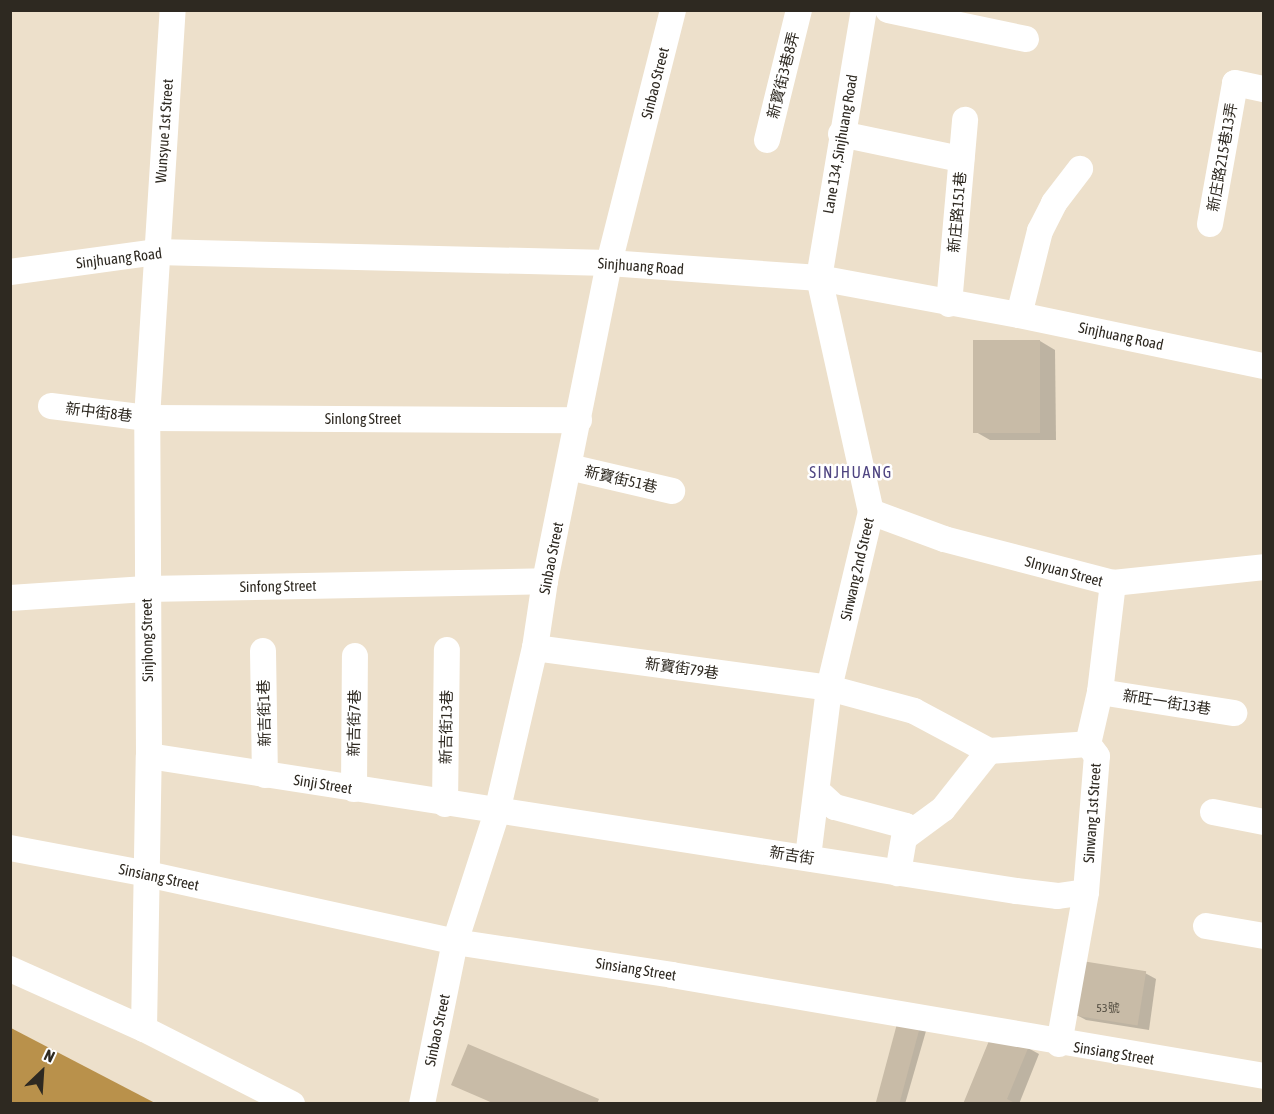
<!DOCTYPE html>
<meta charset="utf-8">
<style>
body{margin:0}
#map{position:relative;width:1274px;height:1114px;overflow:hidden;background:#ede0cb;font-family:"Asap Condensed","Noto Sans TC",sans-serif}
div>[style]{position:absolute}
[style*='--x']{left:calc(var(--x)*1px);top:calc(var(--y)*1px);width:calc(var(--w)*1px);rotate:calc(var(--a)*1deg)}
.water>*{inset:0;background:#b9914b}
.shadow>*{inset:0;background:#0003}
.building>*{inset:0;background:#c8bba7;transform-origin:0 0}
.minor>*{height:26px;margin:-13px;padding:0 13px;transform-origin:13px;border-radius:13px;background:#fff}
span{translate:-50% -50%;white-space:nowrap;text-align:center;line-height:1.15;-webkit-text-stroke:5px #fff;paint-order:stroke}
.number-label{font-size:12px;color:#544e42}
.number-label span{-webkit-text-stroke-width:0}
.street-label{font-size:15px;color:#2e2921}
.neighbourhood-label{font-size:16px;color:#4e4481;letter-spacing:1.5px}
.frame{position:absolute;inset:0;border:12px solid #2e2921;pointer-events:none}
.north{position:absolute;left:12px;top:1042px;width:60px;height:60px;-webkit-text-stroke:4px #fff;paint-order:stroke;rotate:25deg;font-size:16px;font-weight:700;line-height:24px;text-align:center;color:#2e2921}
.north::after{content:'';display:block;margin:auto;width:21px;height:27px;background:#2e2921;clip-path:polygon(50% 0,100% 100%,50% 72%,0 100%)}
</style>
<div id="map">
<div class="water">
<div style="clip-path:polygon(10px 1028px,11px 1028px,155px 1103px,11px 1103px)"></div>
</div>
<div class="shadow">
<div style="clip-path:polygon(1040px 341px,1055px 350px,1056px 440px,990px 440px,976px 432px)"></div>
<div style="clip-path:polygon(1145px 973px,1156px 979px,1149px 1030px,1086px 1020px,1075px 1014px)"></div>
<div style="clip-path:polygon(919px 1027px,926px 1031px,905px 1104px,876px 1104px)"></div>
<div style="clip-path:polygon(1028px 1048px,1039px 1054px,1019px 1104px,965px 1104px)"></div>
</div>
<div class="building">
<div style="left:973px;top:340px;width:67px;height:93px"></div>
<div style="left:1082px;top:961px;width:65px;height:55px;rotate:9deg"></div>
<div style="left:898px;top:1020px;width:23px;height:87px;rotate:15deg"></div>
<div style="clip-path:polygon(993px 1031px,1029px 1046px,1007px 1099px,1017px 1104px,963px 1104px)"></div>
<div style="clip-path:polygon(468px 1044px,599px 1099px,597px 1104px,495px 1104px,451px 1085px)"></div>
</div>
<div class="minor">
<div style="--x:888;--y:10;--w:141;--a:11.9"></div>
<div style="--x:841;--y:134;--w:123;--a:11.8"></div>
<div style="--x:767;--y:140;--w:134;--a:-76.2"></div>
<div style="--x:1210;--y:224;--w:143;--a:-79.9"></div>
<div style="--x:1235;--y:83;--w:30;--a:12"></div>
<div style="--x:10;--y:272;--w:147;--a:-7.8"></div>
<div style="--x:156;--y:252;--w:453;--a:1.4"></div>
<div style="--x:609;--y:263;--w:211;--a:4.1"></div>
<div style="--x:819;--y:278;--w:203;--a:10.5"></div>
<div style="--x:1019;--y:315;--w:250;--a:11.8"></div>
<div style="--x:949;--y:304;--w:185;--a:-85"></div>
<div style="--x:1019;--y:315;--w:87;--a:-76"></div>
<div style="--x:1040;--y:231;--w:31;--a:-63"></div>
<div style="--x:1054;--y:203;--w:43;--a:-52.6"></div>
<div style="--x:51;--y:406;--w:97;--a:7.1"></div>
<div style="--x:147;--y:418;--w:432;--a:0.3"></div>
<div style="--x:569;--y:467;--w:106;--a:13.1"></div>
<div style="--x:871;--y:512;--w:78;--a:20.3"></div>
<div style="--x:944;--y:539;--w:175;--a:14.6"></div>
<div style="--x:1113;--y:583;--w:152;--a:-6"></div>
<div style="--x:10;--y:598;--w:136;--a:-3.8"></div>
<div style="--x:146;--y:589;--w:399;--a:-1.1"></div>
<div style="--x:535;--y:648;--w:297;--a:7.7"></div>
<div style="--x:829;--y:688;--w:88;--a:15.1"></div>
<div style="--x:914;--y:711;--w:85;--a:28.1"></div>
<div style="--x:989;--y:751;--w:99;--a:-4"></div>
<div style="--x:263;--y:651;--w:124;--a:89.1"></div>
<div style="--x:1100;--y:692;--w:136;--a:8.9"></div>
<div style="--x:149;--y:756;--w:877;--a:8.85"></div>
<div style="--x:1016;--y:891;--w:42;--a:6.8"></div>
<div style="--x:1058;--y:896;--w:28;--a:-8"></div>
<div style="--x:354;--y:789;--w:133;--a:-89.6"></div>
<div style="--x:817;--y:791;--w:24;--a:42"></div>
<div style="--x:835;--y:807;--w:73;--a:15"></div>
<div style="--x:906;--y:826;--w:48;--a:99.7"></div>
<div style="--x:445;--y:804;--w:154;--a:-89.3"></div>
<div style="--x:1213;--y:812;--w:52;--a:11.1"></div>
<div style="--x:905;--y:837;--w:47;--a:-36.4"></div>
<div style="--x:943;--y:809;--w:74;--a:-51.6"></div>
<div style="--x:10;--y:848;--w:139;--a:10.7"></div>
<div style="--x:147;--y:874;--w:315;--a:12.4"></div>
<div style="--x:455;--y:942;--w:219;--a:8.6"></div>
<div style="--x:672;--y:975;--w:601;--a:9.68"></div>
<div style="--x:808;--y:857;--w:170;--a:-82.9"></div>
<div style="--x:829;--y:688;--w:181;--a:-76.6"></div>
<div style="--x:871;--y:512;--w:240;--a:-102.5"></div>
<div style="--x:819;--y:278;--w:272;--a:-80.5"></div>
<div style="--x:1206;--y:926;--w:59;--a:9.8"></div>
<div style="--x:10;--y:969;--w:147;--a:24.1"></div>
<div style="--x:144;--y:1029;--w:166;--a:26.9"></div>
<div style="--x:144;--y:1029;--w:273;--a:-89"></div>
<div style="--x:149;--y:756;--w:338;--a:-90.3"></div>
<div style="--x:147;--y:418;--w:409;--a:-86.4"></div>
<div style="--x:1059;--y:1044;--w:154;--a:-79.9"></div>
<div style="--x:1086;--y:892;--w:136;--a:-85.4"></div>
<div style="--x:1097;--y:756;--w:15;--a:-127"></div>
<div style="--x:1088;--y:744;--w:53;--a:-77"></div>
<div style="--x:1100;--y:692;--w:110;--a:-83.2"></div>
<div style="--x:422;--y:1104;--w:165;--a:-78.5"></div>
<div style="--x:455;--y:942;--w:137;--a:-72.1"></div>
<div style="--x:497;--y:812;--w:168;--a:-77"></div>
<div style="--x:535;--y:648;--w:68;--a:-81.5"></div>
<div style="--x:545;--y:581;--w:324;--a:-78.6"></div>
<div style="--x:609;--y:263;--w:261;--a:-75.8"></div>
</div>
<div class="number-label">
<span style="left:1108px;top:1009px">53號</span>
</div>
<div class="street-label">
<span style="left:783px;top:75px;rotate:-76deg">新寶街3巷8弄</span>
<span style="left:655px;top:83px;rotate:-76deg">Sinbao Street</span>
<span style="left:164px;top:131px;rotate:-86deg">Wunsyue 1st Street</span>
<span style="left:840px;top:144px;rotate:-80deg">Lane 134 ,Sinjhuang Road</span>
<span style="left:1222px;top:157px;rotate:-80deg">新庄路215巷13弄</span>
<span style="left:957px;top:212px;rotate:-85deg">新庄路151巷</span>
<span style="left:119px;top:258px;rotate:-7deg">Sinjhuang Road</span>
<span style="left:641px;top:266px;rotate:4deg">Sinjhuang Road</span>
<span style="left:1121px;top:336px;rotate:12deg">Sinjhuang Road</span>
<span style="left:99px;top:412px;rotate:7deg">新中街8巷</span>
<span style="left:363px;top:419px">Sinlong Street</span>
<span style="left:621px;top:479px;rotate:13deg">新寶街51巷</span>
<span style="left:551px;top:558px;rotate:-79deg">Sinbao Street</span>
<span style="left:857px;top:569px;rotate:-77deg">Sinwang 2nd Street</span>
<span style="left:1064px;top:571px;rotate:15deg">SInyuan Street</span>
<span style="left:278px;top:586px;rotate:-1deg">Sinfong Street</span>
<span style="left:147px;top:640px;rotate:-91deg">Sinjhong Street</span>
<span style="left:682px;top:668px;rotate:8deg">新寶街79巷</span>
<span style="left:1167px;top:702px;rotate:9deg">新旺一街13巷</span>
<span style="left:264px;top:713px;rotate:-91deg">新吉街1巷</span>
<span style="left:354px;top:723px;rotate:-89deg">新吉街7巷</span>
<span style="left:446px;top:727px;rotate:-89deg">新吉街13巷</span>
<span style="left:323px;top:784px;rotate:9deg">Sinji Street</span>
<span style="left:1092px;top:813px;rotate:-86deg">Sinwang 1st Street</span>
<span style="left:792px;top:855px;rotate:9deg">新吉街</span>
<span style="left:159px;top:877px;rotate:12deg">Sinsiang Street</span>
<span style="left:636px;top:969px;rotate:9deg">Sinsiang Street</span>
<span style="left:437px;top:1030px;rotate:-78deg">Sinbao Street</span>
<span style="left:1114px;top:1053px;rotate:9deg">Sinsiang Street</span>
</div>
<div class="neighbourhood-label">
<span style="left:851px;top:472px">SINJHUANG</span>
</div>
<div class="frame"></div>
<div class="north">N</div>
</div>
